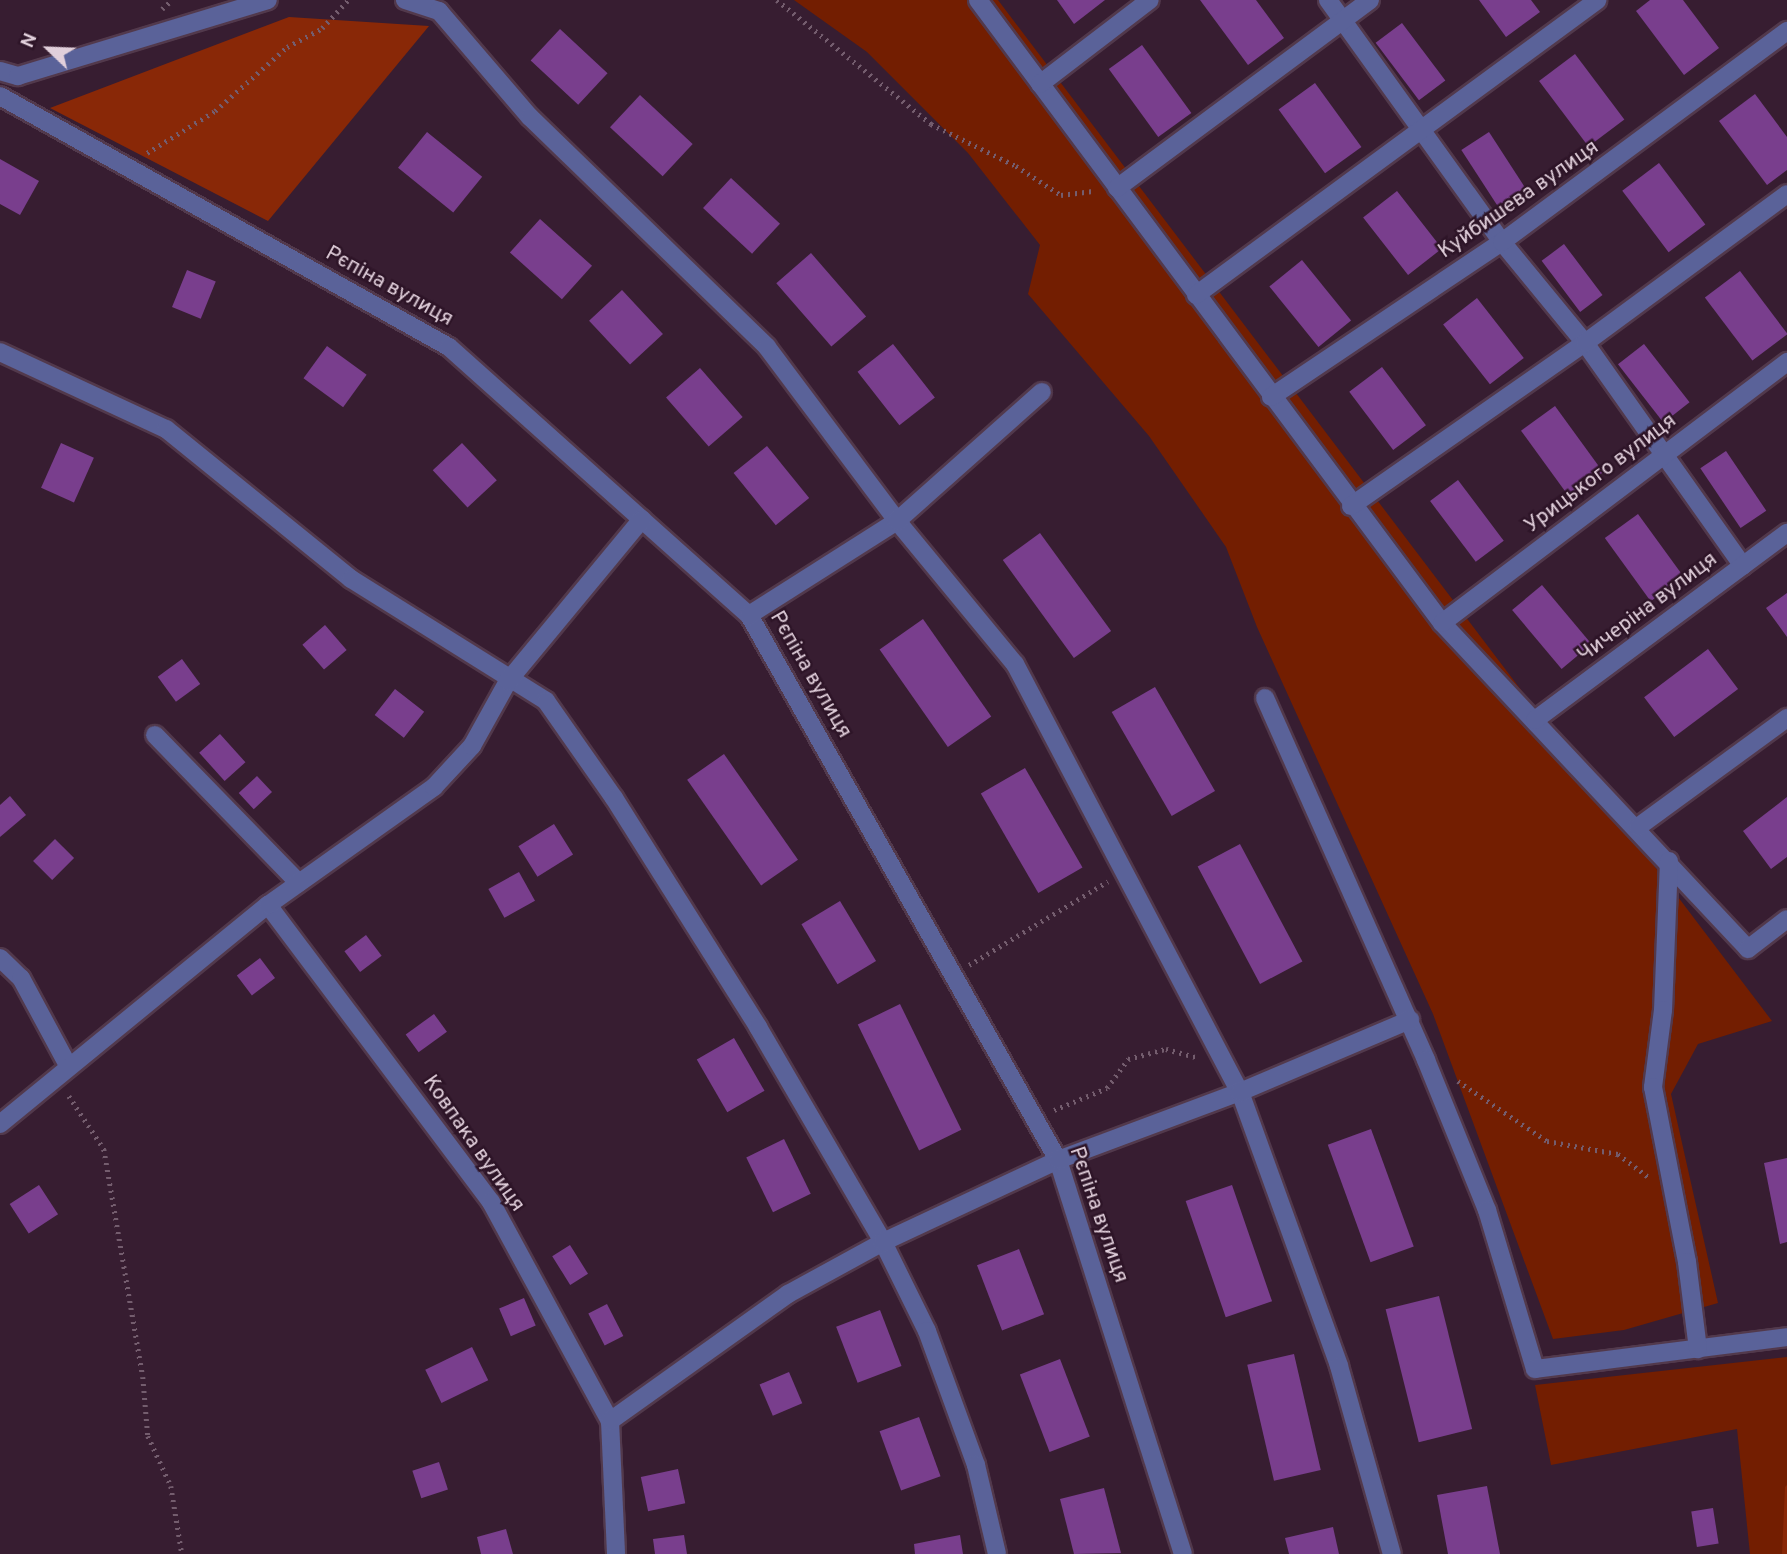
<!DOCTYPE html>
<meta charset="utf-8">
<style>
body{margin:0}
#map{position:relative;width:1787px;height:1554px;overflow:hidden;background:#371d31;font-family:Overpass,sans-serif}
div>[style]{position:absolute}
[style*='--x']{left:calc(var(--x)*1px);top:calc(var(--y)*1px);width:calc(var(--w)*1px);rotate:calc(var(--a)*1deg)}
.green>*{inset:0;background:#731e01}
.forest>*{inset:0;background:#892807}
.building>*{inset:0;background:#793e8d;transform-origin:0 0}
.path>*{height:4.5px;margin-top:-2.25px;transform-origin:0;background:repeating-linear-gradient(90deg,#745d6e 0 2px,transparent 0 7px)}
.roads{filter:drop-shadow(2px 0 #52394c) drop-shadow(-2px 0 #52394c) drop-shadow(0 2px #52394c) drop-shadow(0 -2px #52394c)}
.minor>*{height:18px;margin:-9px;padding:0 9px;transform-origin:9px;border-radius:9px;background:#5a6299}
span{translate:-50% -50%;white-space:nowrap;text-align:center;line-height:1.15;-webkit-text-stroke:5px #2d1427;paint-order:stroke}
.street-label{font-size:21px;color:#e1cfdb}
.north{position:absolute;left:14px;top:14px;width:70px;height:70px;-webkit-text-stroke:5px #2d1427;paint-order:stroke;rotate:293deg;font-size:19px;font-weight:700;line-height:28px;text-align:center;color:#e1cfdb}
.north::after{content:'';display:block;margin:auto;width:24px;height:32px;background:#e1cfdb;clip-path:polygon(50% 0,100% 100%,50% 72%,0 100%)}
</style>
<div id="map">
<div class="green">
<div style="clip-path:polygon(794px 0,998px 0,1772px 1021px,1698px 1044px,1671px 1094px,1718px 1303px,1624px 1330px,1553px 1339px,1433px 1014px,1257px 627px,1226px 547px,1149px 436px,1028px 294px,1040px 245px,968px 153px,867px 52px)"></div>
<div style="clip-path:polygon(1787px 1357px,1787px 1554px,1750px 1554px,1737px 1429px,1551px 1465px,1535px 1385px)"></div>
</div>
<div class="forest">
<div style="clip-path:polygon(289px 17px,429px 26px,268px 221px,50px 108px)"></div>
<div style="clip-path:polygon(1787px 1485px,1787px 1554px,1782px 1554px,1785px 1487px)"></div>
</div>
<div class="building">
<div style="clip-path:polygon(1057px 0,1105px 0,1074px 24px)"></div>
<div style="clip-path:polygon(1200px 0,1256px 0,1284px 38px,1248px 65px)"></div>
<div style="clip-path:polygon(1479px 0,1531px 0,1540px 12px,1506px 37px)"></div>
<div style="clip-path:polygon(1650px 0,1683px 0,1719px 48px,1684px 75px,1636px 11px)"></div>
<div style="left:1402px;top:23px;width:72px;height:33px;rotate:53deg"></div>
<div style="left:560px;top:29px;width:65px;height:43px;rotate:43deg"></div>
<div style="left:1142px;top:45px;width:84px;height:41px;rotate:54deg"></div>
<div style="left:1575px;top:54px;width:82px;height:45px;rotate:53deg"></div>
<div style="left:1315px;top:83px;width:79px;height:45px;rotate:54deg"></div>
<div style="clip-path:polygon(1755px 94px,1787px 137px,1787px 170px,1767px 185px,1719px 121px)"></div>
<div style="left:640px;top:95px;width:72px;height:44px;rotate:43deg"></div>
<div style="left:427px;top:132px;width:71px;height:46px;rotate:39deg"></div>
<div style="left:1489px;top:132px;width:67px;height:33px;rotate:57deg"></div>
<div style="clip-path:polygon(0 159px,39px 181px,20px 215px,0 204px)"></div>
<div style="left:1659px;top:163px;width:77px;height:46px;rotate:53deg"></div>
<div style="left:731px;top:178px;width:67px;height:41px;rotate:43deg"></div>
<div style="left:1397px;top:191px;width:73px;height:43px;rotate:52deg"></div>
<div style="left:540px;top:219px;width:70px;height:45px;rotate:42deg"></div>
<div style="left:1564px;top:244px;width:64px;height:28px;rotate:53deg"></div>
<div style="left:811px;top:253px;width:84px;height:46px;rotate:49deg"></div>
<div style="left:1302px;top:260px;width:78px;height:42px;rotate:51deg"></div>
<div style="left:187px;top:270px;width:31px;height:40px;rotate:22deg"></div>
<div style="left:1740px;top:271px;width:79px;height:44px;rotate:53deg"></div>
<div style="left:622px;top:290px;width:60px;height:45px;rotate:47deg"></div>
<div style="left:1477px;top:298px;width:76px;height:43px;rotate:52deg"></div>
<div style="left:893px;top:344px;width:68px;height:45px;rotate:52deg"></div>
<div style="left:1644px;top:344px;width:74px;height:33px;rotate:52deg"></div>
<div style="left:327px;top:346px;width:49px;height:40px;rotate:36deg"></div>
<div style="left:1382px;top:367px;width:73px;height:41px;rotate:53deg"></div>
<div style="left:700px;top:368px;width:65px;height:45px;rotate:49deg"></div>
<div style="left:1555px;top:406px;width:82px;height:42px;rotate:54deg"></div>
<div style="left:61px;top:443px;width:36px;height:49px;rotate:24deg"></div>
<div style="left:462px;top:443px;width:51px;height:40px;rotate:47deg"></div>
<div style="left:767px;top:446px;width:67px;height:43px;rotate:51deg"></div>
<div style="left:1726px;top:451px;width:72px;height:31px;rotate:56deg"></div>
<div style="left:1458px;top:480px;width:76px;height:35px;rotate:53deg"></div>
<div style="left:1638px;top:514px;width:78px;height:41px;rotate:54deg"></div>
<div style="left:1040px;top:533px;width:121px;height:46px;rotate:54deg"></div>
<div style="left:1542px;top:585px;width:77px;height:39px;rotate:50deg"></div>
<div style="clip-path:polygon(1787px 593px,1787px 637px,1766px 608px)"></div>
<div style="left:923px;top:619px;width:119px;height:53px;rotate:55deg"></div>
<div style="left:325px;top:625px;width:33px;height:30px;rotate:49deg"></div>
<div style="left:1708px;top:649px;width:50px;height:80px;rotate:53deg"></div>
<div style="left:182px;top:659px;width:31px;height:30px;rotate:54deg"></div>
<div style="left:1155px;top:687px;width:120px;height:50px;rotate:60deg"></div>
<div style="left:395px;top:689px;width:37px;height:33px;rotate:38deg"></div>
<div style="left:220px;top:734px;width:38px;height:28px;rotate:48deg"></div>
<div style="left:724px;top:754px;width:129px;height:45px;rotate:55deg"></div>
<div style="left:1025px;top:768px;width:115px;height:51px;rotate:60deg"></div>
<div style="left:257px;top:776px;width:22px;height:25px;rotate:47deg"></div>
<div style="clip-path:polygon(10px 796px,26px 815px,0 837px,0 805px)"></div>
<div style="clip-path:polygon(1787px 797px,1787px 857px,1771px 869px,1743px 831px)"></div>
<div style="left:554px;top:824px;width:36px;height:42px;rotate:58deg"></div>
<div style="left:55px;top:839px;width:27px;height:31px;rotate:45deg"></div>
<div style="left:1240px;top:844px;width:133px;height:48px;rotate:62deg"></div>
<div style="left:519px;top:872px;width:33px;height:35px;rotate:61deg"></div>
<div style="left:840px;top:901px;width:70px;height:45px;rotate:59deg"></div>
<div style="left:366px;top:935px;width:26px;height:27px;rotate:53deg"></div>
<div style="left:260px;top:958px;width:25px;height:29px;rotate:53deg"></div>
<div style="left:900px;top:1004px;width:140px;height:47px;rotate:64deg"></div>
<div style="left:434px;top:1014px;width:22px;height:35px;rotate:54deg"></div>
<div style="left:734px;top:1038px;width:61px;height:43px;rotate:60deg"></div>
<div style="left:1371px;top:1129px;width:125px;height:46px;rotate:70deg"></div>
<div style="left:784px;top:1139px;width:61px;height:42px;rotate:64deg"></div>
<div style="clip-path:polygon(1787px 1158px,1787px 1242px,1780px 1244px,1764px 1163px)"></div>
<div style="left:39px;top:1185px;width:35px;height:35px;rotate:57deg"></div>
<div style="left:1232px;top:1185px;width:123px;height:49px;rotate:71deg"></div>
<div style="left:570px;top:1245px;width:34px;height:21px;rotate:58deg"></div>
<div style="left:1019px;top:1249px;width:70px;height:45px;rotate:69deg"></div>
<div style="left:1439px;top:1296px;width:137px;height:55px;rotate:76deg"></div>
<div style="left:524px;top:1298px;width:30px;height:27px;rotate:67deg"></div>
<div style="left:607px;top:1304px;width:36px;height:21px;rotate:63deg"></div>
<div style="left:880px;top:1310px;width:60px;height:47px;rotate:69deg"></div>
<div style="left:472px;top:1347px;width:37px;height:52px;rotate:64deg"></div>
<div style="left:1294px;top:1354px;width:119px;height:48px;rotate:77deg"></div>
<div style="left:1060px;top:1359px;width:83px;height:43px;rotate:69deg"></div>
<div style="left:789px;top:1372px;width:34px;height:32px;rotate:67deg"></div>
<div style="left:919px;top:1417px;width:63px;height:42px;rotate:70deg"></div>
<div style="left:439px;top:1462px;width:29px;height:28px;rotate:72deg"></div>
<div style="left:678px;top:1469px;width:35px;height:38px;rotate:78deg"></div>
<div style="clip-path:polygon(1487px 1486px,1500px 1554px,1448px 1554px,1437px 1495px)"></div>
<div style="clip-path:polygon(1104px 1488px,1121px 1553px,1074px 1554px,1060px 1499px)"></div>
<div style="left:1713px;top:1508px;width:36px;height:22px;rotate:81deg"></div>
<div style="clip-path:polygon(1333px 1527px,1339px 1554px,1289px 1554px,1285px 1538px)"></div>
<div style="clip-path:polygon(506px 1529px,513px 1554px,481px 1554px,477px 1537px)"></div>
<div style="clip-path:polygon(684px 1535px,687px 1554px,655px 1554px,653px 1539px)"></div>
<div style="clip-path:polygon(960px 1535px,963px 1554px,915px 1554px,914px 1544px)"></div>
</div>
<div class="path">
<div style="--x:777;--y:0;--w:198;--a:38.8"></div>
<div style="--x:931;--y:124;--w:95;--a:26.3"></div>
<div style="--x:1016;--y:166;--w:54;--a:32.8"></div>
<div style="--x:1061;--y:195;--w:34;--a:-7"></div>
<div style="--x:162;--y:9;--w:13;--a:-42"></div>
<div style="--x:147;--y:153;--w:80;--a:-31.7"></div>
<div style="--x:215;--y:111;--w:96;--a:-41.6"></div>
<div style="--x:287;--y:47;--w:40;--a:-28"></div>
<div style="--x:322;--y:28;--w:38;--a:-47"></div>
<div style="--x:969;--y:965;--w:162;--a:-31.1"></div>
<div style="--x:1458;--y:1081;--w:107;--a:34"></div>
<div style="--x:1547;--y:1141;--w:72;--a:10.4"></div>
<div style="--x:1618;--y:1154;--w:39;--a:37"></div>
<div style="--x:69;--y:1096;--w:64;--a:56.6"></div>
<div style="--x:104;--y:1149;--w:231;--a:80.3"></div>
<div style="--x:143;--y:1377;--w:59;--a:85.2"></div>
<div style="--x:148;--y:1436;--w:55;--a:65.3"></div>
<div style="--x:171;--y:1486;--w:69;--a:80.8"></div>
<div style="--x:1054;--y:1110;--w:57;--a:-22.5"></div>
<div style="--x:1107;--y:1088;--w:36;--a:-54"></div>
<div style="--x:1128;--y:1059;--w:39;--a:-15"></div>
<div style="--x:1166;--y:1049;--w:34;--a:15"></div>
</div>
<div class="roads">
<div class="minor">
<div style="--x:405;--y:0;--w:36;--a:18"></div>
<div style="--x:439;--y:11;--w:140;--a:49.4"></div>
<div style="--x:530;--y:117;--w:330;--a:44.1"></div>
<div style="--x:767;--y:347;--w:217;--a:53.2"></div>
<div style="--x:897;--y:521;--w:185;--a:50.5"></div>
<div style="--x:1015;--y:664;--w:484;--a:62.3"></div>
<div style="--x:1240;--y:1092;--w:291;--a:70.1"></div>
<div style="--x:1339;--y:1366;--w:195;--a:74.3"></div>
<div style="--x:978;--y:0;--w:777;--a:53.32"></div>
<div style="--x:1442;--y:623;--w:447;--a:46.8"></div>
<div style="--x:1748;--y:949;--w:49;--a:-37.6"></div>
<div style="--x:1328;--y:0;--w:298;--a:54.3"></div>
<div style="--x:1502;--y:242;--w:131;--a:50.6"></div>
<div style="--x:1585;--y:343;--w:273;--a:54.7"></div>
<div style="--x:0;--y:71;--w:19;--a:16"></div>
<div style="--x:18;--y:76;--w:261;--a:-16.9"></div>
<div style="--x:1040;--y:84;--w:138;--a:-37.4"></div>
<div style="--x:0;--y:96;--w:514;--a:29.21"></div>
<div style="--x:449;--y:347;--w:402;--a:41.8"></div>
<div style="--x:749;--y:615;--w:627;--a:60.45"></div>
<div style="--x:1058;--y:1160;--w:413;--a:72.4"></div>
<div style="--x:1117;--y:188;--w:315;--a:-36.6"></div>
<div style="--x:1196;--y:295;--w:498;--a:-36.3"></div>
<div style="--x:0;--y:352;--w:183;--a:24.9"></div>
<div style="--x:166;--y:429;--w:238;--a:39"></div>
<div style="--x:351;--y:579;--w:230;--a:32"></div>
<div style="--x:546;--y:701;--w:118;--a:55"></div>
<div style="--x:614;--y:798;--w:271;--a:57.8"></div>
<div style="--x:758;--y:1027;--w:249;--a:59.8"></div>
<div style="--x:883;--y:1242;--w:99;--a:63.7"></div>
<div style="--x:927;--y:1331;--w:143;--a:69.9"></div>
<div style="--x:976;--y:1465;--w:91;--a:76.7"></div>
<div style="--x:1271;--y:397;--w:278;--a:-33.9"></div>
<div style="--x:1502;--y:242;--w:355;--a:-36.5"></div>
<div style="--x:1351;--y:506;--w:285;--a:-34.9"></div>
<div style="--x:1585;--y:343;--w:251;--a:-36.4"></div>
<div style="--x:749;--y:615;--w:175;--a:-32.4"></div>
<div style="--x:897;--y:521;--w:194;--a:-41.7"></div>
<div style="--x:1442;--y:623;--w:433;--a:-37.1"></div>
<div style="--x:1265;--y:698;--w:396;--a:66"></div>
<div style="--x:1426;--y:1060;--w:162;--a:67.9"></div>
<div style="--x:1487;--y:1210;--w:166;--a:73.2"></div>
<div style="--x:1535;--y:1369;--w:254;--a:-7.2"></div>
<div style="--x:1535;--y:720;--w:314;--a:-36.6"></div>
<div style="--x:155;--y:735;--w:206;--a:45.8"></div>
<div style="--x:1638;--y:827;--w:185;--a:-36.2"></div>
<div style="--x:1669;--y:861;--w:149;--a:92.3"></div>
<div style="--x:1663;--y:1010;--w:78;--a:97.4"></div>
<div style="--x:1653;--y:1087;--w:178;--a:79"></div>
<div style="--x:1687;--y:1262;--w:88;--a:82.8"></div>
<div style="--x:268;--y:905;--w:371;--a:53.1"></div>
<div style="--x:491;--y:1202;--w:249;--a:61.5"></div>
<div style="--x:610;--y:1421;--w:133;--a:87.4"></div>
<div style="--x:0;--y:958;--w:29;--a:44"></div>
<div style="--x:21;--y:978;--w:101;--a:61.7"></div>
<div style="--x:0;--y:1124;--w:346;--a:-39.3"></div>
<div style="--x:268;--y:905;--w:204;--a:-35.4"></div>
<div style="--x:434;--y:787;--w:56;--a:-47.2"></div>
<div style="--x:472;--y:746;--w:74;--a:-61"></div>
<div style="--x:508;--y:681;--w:210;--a:-50.4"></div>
<div style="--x:610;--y:1421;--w:219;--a:-35.5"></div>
<div style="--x:788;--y:1294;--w:108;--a:-28.7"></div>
<div style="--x:883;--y:1242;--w:193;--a:-25.1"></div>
<div style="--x:1058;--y:1160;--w:194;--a:-20.5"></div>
<div style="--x:1240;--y:1092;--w:185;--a:-23"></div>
</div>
</div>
<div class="street-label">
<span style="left:1519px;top:200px;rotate:-35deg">Куйбишева вулиця</span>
<span style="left:389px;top:287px;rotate:29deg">Рєпіна вулиця</span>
<span style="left:1601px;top:474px;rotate:-37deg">Урицького вулиця</span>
<span style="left:1648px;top:608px;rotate:-37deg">Чичеріна вулиця</span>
<span style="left:810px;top:675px;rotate:60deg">Рєпіна вулиця</span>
<span style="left:473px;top:1144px;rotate:55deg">Ковпака вулиця</span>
<span style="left:1098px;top:1215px;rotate:71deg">Рєпіна вулиця</span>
</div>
<div class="north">N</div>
</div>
